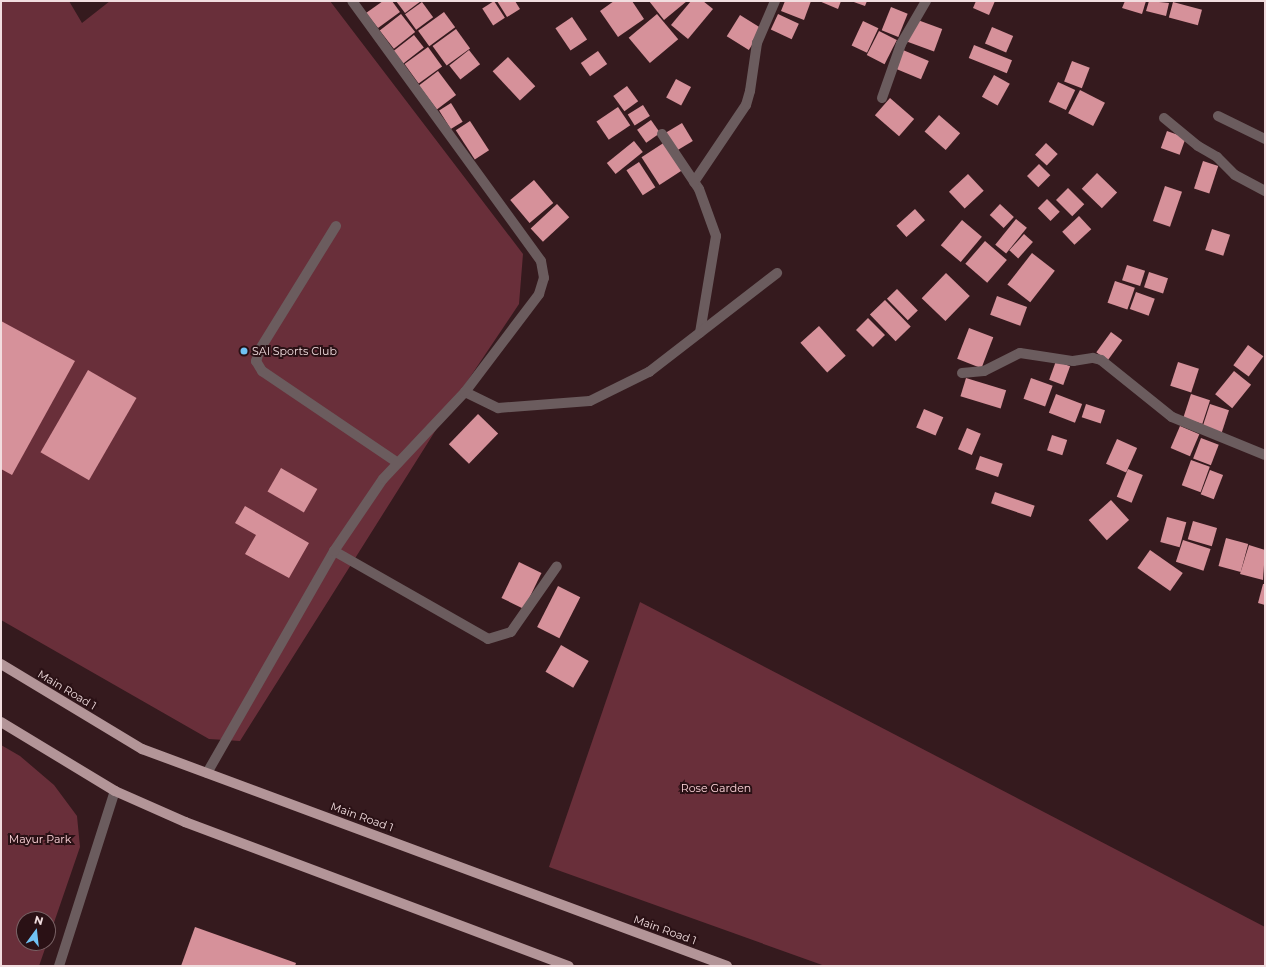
<!DOCTYPE html>
<style>
body{margin:0}
#map{position:relative;width:1266px;height:967px;overflow:hidden;background:#351a1e;font-family:Montserrat,sans-serif}
div>[style]{position:absolute}
[style*='--x']{left:calc(var(--x)*1px);top:calc(var(--y)*1px);width:calc(var(--w)*1px);rotate:calc(var(--a)*1deg)}
.green>*{inset:0;background:#692f3a}
.building>*{inset:0;background:#d6919a;transform-origin:0 0}
.minor>*{height:10px;margin:-5px;padding:0 5px;transform-origin:5px;border-radius:5px;background:#6b5c5e}
.major>*{height:10px;margin:-5px;padding:0 5px;transform-origin:5px;border-radius:5px;background:#b39598}
.dots>*{width:11px;height:11px;translate:-50% -50%;box-sizing:border-box;border:2px solid #2a1115;border-radius:50%}
span{translate:-50% -50%;white-space:nowrap;text-align:center;line-height:1.15;-webkit-text-stroke:4px #2a1115;paint-order:stroke}
.poi-label{font-size:11px;color:#f1dddf}
.left{translate:0 -50%;text-align:left}
.street-label{font-size:11px;color:#f1dddf}
.park-label{font-size:11px;color:#fed5da}
.frame{position:absolute;inset:0;border:2px solid #f1dddf;pointer-events:none}
.north{position:absolute;left:16px;top:911px;width:40px;height:40px;box-sizing:border-box;background:#2a1115;border:1px solid #7a6366;border-radius:50%;rotate:15deg;font-size:11px;font-weight:700;line-height:16px;text-align:center;color:#f1dddf}
.north::after{content:'';display:block;margin:auto;width:14px;height:18px;background:#70c2f4;clip-path:polygon(50% 0,100% 100%,50% 72%,0 100%)}
</style>
<div id="map">
<div class="green">
<div style="clip-path:polygon(1px 1px,69px 1px,82px 23px,110px 1px,330px 1px,523px 254px,519px 304px,456px 398px,240px 741px,209px 739px,1px 620px)"></div>
<div style="clip-path:polygon(640px 602px,1265px 927px,1265px 966px,825px 966px,549px 867px)"></div>
<div style="clip-path:polygon(1px 745px,20px 756px,54px 785px,77px 816px,80px 847px,48px 940px,48px 919px,24px 919px,24px 943px,47px 943px,39px 966px,1px 966px)"></div>
</div>
<div class="building">
<div style="clip-path:polygon(383px 1px,392px 1px,400px 12px,378px 28px,366px 13px)"></div>
<div style="clip-path:polygon(396px 1px,421px 1px,405px 13px)"></div>
<div style="left:494px;top:1px;width:20px;height:14px;rotate:57deg"></div>
<div style="clip-path:polygon(497px 1px,515px 1px,520px 9px,507px 17px)"></div>
<div style="clip-path:polygon(614px 1px,632px 1px,644px 19px,618px 37px,600px 11px)"></div>
<div style="clip-path:polygon(649px 1px,687px 1px,664px 20px)"></div>
<div style="clip-path:polygon(691px 1px,703px 1px,713px 9px,688px 39px,671px 25px)"></div>
<div style="clip-path:polygon(785px 1px,811px 1px,804px 20px,781px 11px)"></div>
<div style="clip-path:polygon(819px 1px,841px 1px,838px 9px)"></div>
<div style="clip-path:polygon(851px 1px,867px 1px,865px 6px)"></div>
<div style="clip-path:polygon(976px 1px,995px 1px,989px 15px,973px 8px)"></div>
<div style="clip-path:polygon(1125px 1px,1146px 1px,1142px 14px,1122px 8px)"></div>
<div style="clip-path:polygon(1149px 1px,1169px 3px,1166px 16px,1146px 11px)"></div>
<div style="left:422px;top:2px;width:19px;height:21px;rotate:54deg"></div>
<div style="left:1173px;top:2px;width:30px;height:16px;rotate:15deg"></div>
<div style="left:891px;top:7px;width:18px;height:25px;rotate:22deg"></div>
<div style="left:444px;top:12px;width:19px;height:32px;rotate:54deg"></div>
<div style="left:401px;top:14px;width:23px;height:27px;rotate:52deg"></div>
<div style="left:657px;top:14px;width:33px;height:37px;rotate:50deg"></div>
<div style="left:778px;top:14px;width:23px;height:17px;rotate:25deg"></div>
<div style="left:740px;top:15px;width:26px;height:25px;rotate:32deg"></div>
<div style="left:572px;top:17px;width:27px;height:20px;rotate:56deg"></div>
<div style="left:915px;top:19px;width:29px;height:24px;rotate:20deg"></div>
<div style="left:863px;top:21px;width:17px;height:27px;rotate:25deg"></div>
<div style="left:992px;top:27px;width:23px;height:18px;rotate:23deg"></div>
<div style="left:456px;top:29px;width:24px;height:29px;rotate:54deg"></div>
<div style="left:879px;top:31px;width:20px;height:27px;rotate:27deg"></div>
<div style="left:414px;top:35px;width:16px;height:26px;rotate:52deg"></div>
<div style="left:974px;top:45px;width:41px;height:14px;rotate:22deg"></div>
<div style="left:428px;top:47px;width:24px;height:29px;rotate:54deg"></div>
<div style="left:469px;top:50px;width:18px;height:25px;rotate:52deg"></div>
<div style="left:903px;top:50px;width:28px;height:20px;rotate:23deg"></div>
<div style="left:598px;top:51px;width:16px;height:21px;rotate:55deg"></div>
<div style="left:508px;top:57px;width:40px;height:21px;rotate:47deg"></div>
<div style="left:1072px;top:61px;width:19px;height:22px;rotate:21deg"></div>
<div style="left:438px;top:71px;width:30px;height:24px;rotate:53deg"></div>
<div style="left:994px;top:75px;width:18px;height:25px;rotate:29deg"></div>
<div style="left:676px;top:79px;width:17px;height:21px;rotate:28deg"></div>
<div style="left:1058px;top:82px;width:19px;height:22px;rotate:25deg"></div>
<div style="left:627px;top:86px;width:19px;height:17px;rotate:54deg"></div>
<div style="left:1080px;top:90px;width:28px;height:26px;rotate:27deg"></div>
<div style="left:890px;top:98px;width:32px;height:23px;rotate:41deg"></div>
<div style="left:451px;top:103px;width:22px;height:14px;rotate:58deg"></div>
<div style="left:643px;top:105px;width:13px;height:18px;rotate:58deg"></div>
<div style="left:618px;top:107px;width:22px;height:26px;rotate:56deg"></div>
<div style="left:939px;top:115px;width:28px;height:22px;rotate:41deg"></div>
<div style="left:651px;top:120px;width:16px;height:17px;rotate:55deg"></div>
<div style="left:470px;top:121px;width:35px;height:17px;rotate:57deg"></div>
<div style="left:682px;top:123px;width:21px;height:19px;rotate:59deg"></div>
<div style="left:1167px;top:131px;width:20px;height:18px;rotate:20deg"></div>
<div style="left:634px;top:141px;width:14px;height:35px;rotate:51deg"></div>
<div style="left:665px;top:142px;width:33px;height:28px;rotate:57deg"></div>
<div style="left:1046px;top:143px;width:16px;height:16px;rotate:43deg"></div>
<div style="left:1203px;top:161px;width:16px;height:29px;rotate:18deg"></div>
<div style="left:639px;top:162px;width:30px;height:15px;rotate:57deg"></div>
<div style="left:1039px;top:164px;width:16px;height:17px;rotate:45deg"></div>
<div style="left:1097px;top:173px;width:28px;height:22px;rotate:44deg"></div>
<div style="left:968px;top:174px;width:23px;height:26px;rotate:47deg"></div>
<div style="left:534px;top:180px;width:30px;height:31px;rotate:50deg"></div>
<div style="left:1165px;top:186px;width:18px;height:37px;rotate:19deg"></div>
<div style="left:1068px;top:188px;width:23px;height:17px;rotate:45deg"></div>
<div style="left:1047px;top:199px;width:18px;height:13px;rotate:45deg"></div>
<div style="left:557px;top:204px;width:18px;height:36px;rotate:47deg"></div>
<div style="left:1000px;top:204px;width:19px;height:15px;rotate:43deg"></div>
<div style="left:915px;top:209px;width:15px;height:25px;rotate:48deg"></div>
<div style="left:1079px;top:216px;width:18px;height:23px;rotate:47deg"></div>
<div style="left:1016px;top:219px;width:14px;height:33px;rotate:39deg"></div>
<div style="left:962px;top:220px;width:26px;height:33px;rotate:40deg"></div>
<div style="left:1212px;top:229px;width:19px;height:22px;rotate:18deg"></div>
<div style="left:1024px;top:234px;width:12px;height:22px;rotate:42deg"></div>
<div style="left:985px;top:241px;width:29px;height:30px;rotate:41deg"></div>
<div style="left:1032px;top:253px;width:29px;height:40px;rotate:38deg"></div>
<div style="left:1127px;top:265px;width:19px;height:16px;rotate:18deg"></div>
<div style="left:1149px;top:272px;width:20px;height:16px;rotate:18deg"></div>
<div style="left:946px;top:273px;width:33px;height:35px;rotate:44deg"></div>
<div style="left:1115px;top:281px;width:21px;height:23px;rotate:19deg"></div>
<div style="left:897px;top:289px;width:30px;height:14px;rotate:46deg"></div>
<div style="left:1136px;top:292px;width:20px;height:18px;rotate:20deg"></div>
<div style="left:997px;top:296px;width:32px;height:20px;rotate:20deg"></div>
<div style="left:885px;top:300px;width:37px;height:21px;rotate:46deg"></div>
<div style="left:868px;top:318px;width:24px;height:17px;rotate:45deg"></div>
<div style="clip-path:polygon(1px 321px,75px 361px,12px 475px,1px 469px)"></div>
<div style="left:819px;top:326px;width:40px;height:25px;rotate:48deg"></div>
<div style="left:969px;top:328px;width:26px;height:33px;rotate:21deg"></div>
<div style="left:1111px;top:332px;width:14px;height:25px;rotate:36deg"></div>
<div style="left:1248px;top:345px;width:19px;height:25px;rotate:36deg"></div>
<div style="left:1056px;top:361px;width:15px;height:20px;rotate:20deg"></div>
<div style="left:1178px;top:362px;width:22px;height:25px;rotate:18deg"></div>
<div style="left:88px;top:370px;width:56px;height:95px;rotate:30deg"></div>
<div style="left:1234px;top:371px;width:22px;height:30px;rotate:39deg"></div>
<div style="left:966px;top:378px;width:42px;height:19px;rotate:17deg"></div>
<div style="left:1031px;top:378px;width:23px;height:22px;rotate:20deg"></div>
<div style="left:1056px;top:394px;width:28px;height:20px;rotate:21deg"></div>
<div style="left:1191px;top:394px;width:20px;height:25px;rotate:18deg"></div>
<div style="left:1086px;top:404px;width:20px;height:14px;rotate:18deg"></div>
<div style="left:1210px;top:404px;width:20px;height:24px;rotate:18deg"></div>
<div style="left:924px;top:409px;width:21px;height:20px;rotate:23deg"></div>
<div style="left:478px;top:414px;width:28px;height:42px;rotate:44deg"></div>
<div style="left:1180px;top:426px;width:21px;height:24px;rotate:23deg"></div>
<div style="left:967px;top:428px;width:15px;height:23px;rotate:23deg"></div>
<div style="left:1052px;top:435px;width:16px;height:16px;rotate:18deg"></div>
<div style="left:1201px;top:438px;width:19px;height:22px;rotate:21deg"></div>
<div style="left:1117px;top:439px;width:22px;height:27px;rotate:24deg"></div>
<div style="left:980px;top:456px;width:24px;height:14px;rotate:19deg"></div>
<div style="left:1191px;top:460px;width:20px;height:27px;rotate:20deg"></div>
<div style="left:281px;top:468px;width:42px;height:27px;rotate:30deg"></div>
<div style="left:1128px;top:469px;width:16px;height:30px;rotate:22deg"></div>
<div style="left:1210px;top:470px;width:14px;height:26px;rotate:21deg"></div>
<div style="left:995px;top:492px;width:42px;height:12px;rotate:19deg"></div>
<div style="left:1111px;top:500px;width:27px;height:30px;rotate:48deg"></div>
<div style="clip-path:polygon(245px 506px,309px 543px,289px 578px,245px 554px,256px 535px,235px 523px)"></div>
<div style="left:1167px;top:517px;width:20px;height:26px;rotate:15deg"></div>
<div style="left:1193px;top:521px;width:25px;height:19px;rotate:16deg"></div>
<div style="left:1226px;top:538px;width:23px;height:29px;rotate:15deg"></div>
<div style="left:1183px;top:540px;width:29px;height:23px;rotate:18deg"></div>
<div style="clip-path:polygon(1249px 545px,1265px 550px,1263px 580px,1240px 574px)"></div>
<div style="left:1150px;top:550px;width:40px;height:22px;rotate:35deg"></div>
<div style="left:519px;top:562px;width:25px;height:40px;rotate:26deg"></div>
<div style="clip-path:polygon(1263px 584px,1265px 584px,1265px 605px,1258px 603px)"></div>
<div style="left:558px;top:586px;width:25px;height:46px;rotate:27deg"></div>
<div style="left:561px;top:645px;width:32px;height:31px;rotate:30deg"></div>
<div style="clip-path:polygon(195px 927px,296px 963px,295px 966px,181px 966px)"></div>
</div>
<div class="minor">
<div style="--x:882;--y:98;--w:57;--a:-70.6"></div>
<div style="--x:901;--y:44;--w:50;--a:-59.8"></div>
<div style="--x:1218;--y:116;--w:52;--a:26.1"></div>
<div style="--x:1164;--y:118;--w:44;--a:39.5"></div>
<div style="--x:1198;--y:146;--w:22;--a:30"></div>
<div style="--x:1217;--y:157;--w:25;--a:45"></div>
<div style="--x:1235;--y:175;--w:34;--a:28"></div>
<div style="--x:662;--y:134;--w:66;--a:56.1"></div>
<div style="--x:699;--y:189;--w:50;--a:70.1"></div>
<div style="--x:716;--y:236;--w:98;--a:99.4"></div>
<div style="--x:694;--y:182;--w:93;--a:-56"></div>
<div style="--x:746;--y:105;--w:15;--a:-74"></div>
<div style="--x:750;--y:91;--w:49;--a:-81.7"></div>
<div style="--x:757;--y:43;--w:46;--a:-66.8"></div>
<div style="--x:336;--y:226;--w:145;--a:121.7"></div>
<div style="--x:260;--y:349;--w:13;--a:108"></div>
<div style="--x:256;--y:361;--w:12;--a:59"></div>
<div style="--x:262;--y:371;--w:164;--a:34.1"></div>
<div style="--x:962;--y:373;--w:22;--a:-5"></div>
<div style="--x:984;--y:371;--w:40;--a:-26.6"></div>
<div style="--x:1020;--y:353;--w:54;--a:8.6"></div>
<div style="--x:1073;--y:361;--w:20;--a:-9"></div>
<div style="--x:1093;--y:358;--w:8;--a:14"></div>
<div style="--x:1101;--y:360;--w:91;--a:38.8"></div>
<div style="--x:1172;--y:417;--w:100;--a:22.2"></div>
<div style="--x:465;--y:392;--w:37;--a:26"></div>
<div style="--x:498;--y:408;--w:92;--a:-4.4"></div>
<div style="--x:590;--y:401;--w:66;--a:-26.2"></div>
<div style="--x:649;--y:372;--w:162;--a:-37.7"></div>
<div style="--x:334;--y:551;--w:177;--a:29.7"></div>
<div style="--x:488;--y:639;--w:24;--a:-17"></div>
<div style="--x:511;--y:632;--w:80;--a:-55.1"></div>
<div style="--x:207;--y:773;--w:256;--a:-60.2"></div>
<div style="--x:334;--y:551;--w:87;--a:-55.8"></div>
<div style="--x:383;--y:479;--w:120;--a:-46.7"></div>
<div style="--x:465;--y:392;--w:123;--a:-52.9"></div>
<div style="--x:539;--y:294;--w:17;--a:-73"></div>
<div style="--x:544;--y:278;--w:17;--a:-100"></div>
<div style="--x:541;--y:261;--w:321;--a:-126"></div>
<div style="--x:59;--y:966;--w:184;--a:-72.3"></div>
</div>
<div class="major">
<div style="--x:1;--y:664;--w:165;--a:31.1"></div>
<div style="--x:142;--y:749;--w:624;--a:20.35"></div>
<div style="--x:1;--y:722;--w:133;--a:31.2"></div>
<div style="--x:115;--y:791;--w:77;--a:23.9"></div>
<div style="--x:185;--y:822;--w:410;--a:20.6"></div>
</div>
<div class="dots">
<div style="left:244px;top:351px;background:#70c2f4"></div>
</div>
<div class="poi-label">
<span class="left" style="left:252px;top:351px">SAI Sports Club</span>
</div>
<div class="street-label">
<span style="left:67px;top:690px;rotate:31deg">Main Road 1</span>
<span style="left:362px;top:817px;rotate:20deg">Main Road 1</span>
<span style="left:665px;top:930px;rotate:20deg">Main Road 1</span>
</div>
<div class="park-label">
<span style="left:716px;top:788px">Rose Garden</span>
<span style="left:40px;top:839px">Mayur Park</span>
</div>
<div class="frame"></div>
<div class="north">N</div>
</div>
